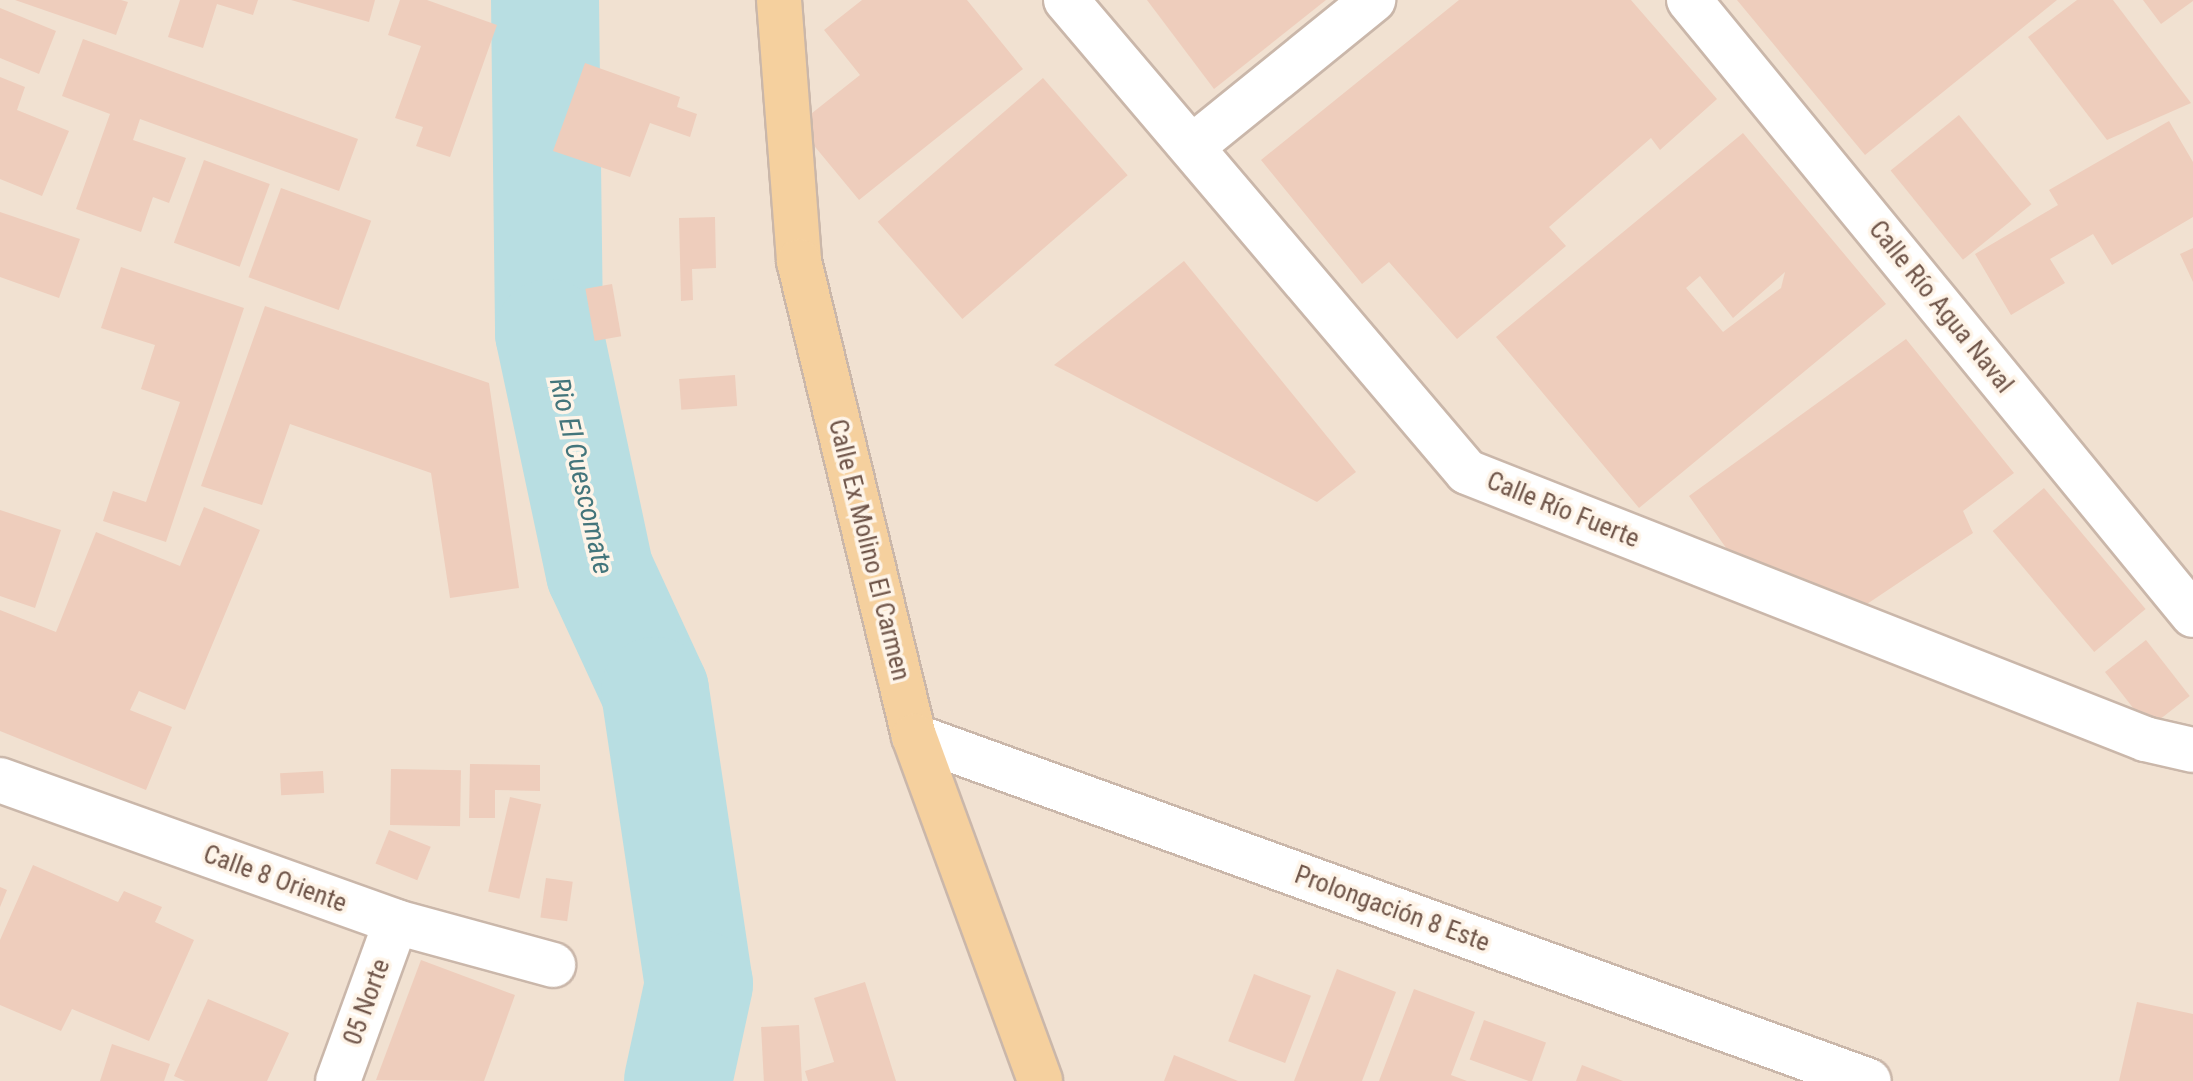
<!DOCTYPE html>
<meta charset="utf-8">
<style>
body{margin:0}
#map{position:relative;width:2193px;height:1081px;overflow:hidden;background:#faf0e2;font-family:"Roboto Condensed",sans-serif}
div>[style]{position:absolute}
[style*='--x']{left:calc(var(--x)*1px);top:calc(var(--y)*1px);width:calc(var(--w)*1px);rotate:calc(var(--a)*1deg)}
.residential>*{inset:0;background:#f1e1d1;transform-origin:0 0}
.river>*{height:108px;margin:-54px;padding:0 54px;transform-origin:54px;border-radius:54px;background:#b8dee2}
.building>*{inset:0;background:#eecdbc;transform-origin:0 0}
.roads{filter:drop-shadow(2px 0 #cab7aa) drop-shadow(-2px 0 #cab7aa) drop-shadow(0 2px #cab7aa) drop-shadow(0 -2px #cab7aa)}
.minor>*{height:44px;margin:-22px;padding:0 22px;transform-origin:22px;border-radius:22px;background:#fff}
.major>*{height:44px;margin:-22px;padding:0 22px;transform-origin:22px;border-radius:22px;background:#f5d09e}
span{translate:-50% -50%;white-space:nowrap;text-align:center;line-height:1.15;-webkit-text-stroke:7px #fef4e8;paint-order:stroke}
.street-label{font-size:26px;color:#70564a}
.water-label{font-size:28px;color:#43757b;font-style:italic}
</style>
<div id="map">
<div class="residential">
<div style="left:0;top:0;width:2193px;height:1081px"></div>
</div>
<div class="river">
<div style="--x:545;--y:0;--w:333;--a:89.3"></div>
<div style="--x:549;--y:333;--w:244;--a:78"></div>
<div style="--x:600;--y:572;--w:131;--a:65.2"></div>
<div style="--x:655;--y:691;--w:296;--a:81.5"></div>
<div style="--x:699;--y:984;--w:99;--a:102.2"></div>
</div>
<div class="building">
<div style="clip-path:polygon(15px 0,121px 0,128px 2px,116px 35px)"></div>
<div style="clip-path:polygon(180px 0,258px 0,253px 15px,217px 4px,203px 48px,168px 37px)"></div>
<div style="clip-path:polygon(291px 0,375px 0,369px 22px)"></div>
<div style="clip-path:polygon(400px 0,427px 0,497px 25px,450px 157px,416px 146px,423px 127px,395px 118px,421px 46px,388px 35px)"></div>
<div style="clip-path:polygon(862px 0,967px 0,1023px 69px,859px 200px,797px 125px,860px 75px,824px 30px)"></div>
<div style="clip-path:polygon(1147px 0,1326px 0,1214px 89px)"></div>
<div style="clip-path:polygon(1459px 0,1631px 0,1717px 99px,1660px 150px,1651px 138px,1549px 227px,1566px 246px,1457px 339px,1389px 262px,1362px 284px,1261px 160px)"></div>
<div style="clip-path:polygon(1737px 0,2057px 0,1865px 155px)"></div>
<div style="clip-path:polygon(2077px 0,2113px 0,2191px 103px,2107px 140px,2028px 37px)"></div>
<div style="clip-path:polygon(2143px 0,2193px 0,2193px 1px,2161px 24px)"></div>
<div style="clip-path:polygon(0 8px,56px 31px,39px 74px,0 58px)"></div>
<div style="clip-path:polygon(83px 39px,358px 139px,339px 191px,140px 119px,133px 140px,186px 158px,169px 203px,153px 197px,141px 232px,76px 209px,110px 114px,62px 96px)"></div>
<div style="clip-path:polygon(585px 63px,680px 97px,677px 107px,697px 114px,690px 137px,650px 123px,630px 177px,553px 151px)"></div>
<div style="clip-path:polygon(0 77px,25px 87px,17px 110px,69px 131px,42px 196px,0 179px)"></div>
<div style="left:1043px;top:78px;width:129px;height:219px;rotate:49deg"></div>
<div style="left:1959px;top:115px;width:115px;height:88px;rotate:51deg"></div>
<div style="clip-path:polygon(2169px 121px,2193px 162px,2193px 217px,2112px 265px,2093px 234px,2050px 259px,2065px 283px,2011px 315px,1975px 254px,2058px 205px,2049px 190px)"></div>
<div style="clip-path:polygon(evenodd,1743px 133px,1886px 304px,1639px 508px,1496px 337px,1743px 133px,1785px 272px,1781px 288px,1723px 332px,1686px 288px,1700px 276px,1733px 318px,1785px 272px)"></div>
<div style="left:204px;top:160px;width:70px;height:88px;rotate:20deg"></div>
<div style="left:281px;top:188px;width:96px;height:95px;rotate:20deg"></div>
<div style="clip-path:polygon(0 212px,80px 239px,59px 298px,0 277px)"></div>
<div style="clip-path:polygon(715px 217px,716px 268px,692px 269px,693px 300px,681px 301px,679px 218px)"></div>
<div style="clip-path:polygon(2193px 248px,2193px 282px,2180px 254px)"></div>
<div style="clip-path:polygon(1184px 261px,1356px 472px,1317px 502px,1054px 365px)"></div>
<div style="clip-path:polygon(121px 267px,244px 308px,166px 542px,103px 521px,113px 491px,146px 502px,180px 402px,141px 389px,155px 345px,101px 328px)"></div>
<div style="left:612px;top:284px;width:53px;height:27px;rotate:80deg"></div>
<div style="clip-path:polygon(265px 306px,489px 383px,519px 588px,450px 598px,431px 473px,290px 424px,262px 505px,201px 486px)"></div>
<div style="clip-path:polygon(1906px 339px,2014px 473px,1963px 511px,1973px 533px,1867px 604px,1729px 552px,1689px 496px)"></div>
<div style="left:735px;top:375px;width:31px;height:56px;rotate:86deg"></div>
<div style="left:2044px;top:488px;width:158px;height:67px;rotate:50deg"></div>
<div style="clip-path:polygon(204px 507px,260px 530px,185px 710px,139px 691px,130px 710px,172px 727px,146px 790px,0 731px,0 610px,56px 632px,96px 532px,180px 566px)"></div>
<div style="clip-path:polygon(0 510px,61px 530px,35px 608px,0 596px)"></div>
<div style="left:2146px;top:640px;width:71px;height:52px;rotate:52deg"></div>
<div style="clip-path:polygon(470px 764px,540px 765px,540px 791px,495px 790px,495px 818px,469px 818px)"></div>
<div style="left:391px;top:769px;width:70px;height:56px;rotate:1deg"></div>
<div style="left:323px;top:771px;width:22px;height:43px;rotate:87deg"></div>
<div style="left:510px;top:797px;width:32px;height:97px;rotate:13deg"></div>
<div style="left:389px;top:830px;width:45px;height:36px;rotate:22deg"></div>
<div style="clip-path:polygon(33px 865px,118px 902px,124px 891px,162px 907px,155px 922px,194px 940px,149px 1041px,72px 1009px,61px 1031px,0 1005px,0 940px)"></div>
<div style="left:546px;top:878px;width:27px;height:40px;rotate:8deg"></div>
<div style="clip-path:polygon(0 887px,7px 890px,0 907px)"></div>
<div style="clip-path:polygon(421px 960px,515px 995px,484px 1081px,376px 1080px)"></div>
<div style="clip-path:polygon(1337px 969px,1396px 992px,1362px 1081px,1294px 1081px)"></div>
<div style="left:1254px;top:974px;width:61px;height:72px;rotate:21deg"></div>
<div style="clip-path:polygon(865px 982px,896px 1081px,808px 1081px,805px 1071px,834px 1062px,814px 998px)"></div>
<div style="clip-path:polygon(1414px 989px,1475px 1012px,1451px 1075px,1467px 1081px,1379px 1081px)"></div>
<div style="clip-path:polygon(208px 999px,289px 1033px,267px 1081px,185px 1081px,174px 1076px)"></div>
<div style="clip-path:polygon(2137px 1002px,2193px 1014px,2193px 1081px,2119px 1081px)"></div>
<div style="left:1484px;top:1020px;width:66px;height:42px;rotate:20deg"></div>
<div style="left:799px;top:1025px;width:56px;height:38px;rotate:87deg"></div>
<div style="clip-path:polygon(112px 1044px,170px 1064px,164px 1081px,100px 1081px)"></div>
<div style="clip-path:polygon(1174px 1055px,1238px 1081px,1164px 1081px)"></div>
<div style="clip-path:polygon(1582px 1065px,1623px 1081px,1576px 1081px)"></div>
</div>
<div class="roads">
<div class="minor">
<div style="--x:1066;--y:0;--w:619;--a:49.65"></div>
<div style="--x:1467;--y:472;--w:729;--a:21.49"></div>
<div style="--x:2145;--y:739;--w:49;--a:12.9"></div>
<div style="--x:1689;--y:0;--w:795;--a:50.66"></div>
<div style="--x:1193;--y:146;--w:232;--a:-39"></div>
<div style="--x:914;--y:736;--w:1015;--a:19.86"></div>
<div style="--x:0;--y:780;--w:421;--a:19.7"></div>
<div style="--x:396;--y:922;--w:163;--a:15.3"></div>
<div style="--x:338;--y:1081;--w:169;--a:-70"></div>
</div>
<div class="major">
<div style="--x:779;--y:0;--w:262;--a:85.6"></div>
<div style="--x:799;--y:261;--w:489;--a:76.4"></div>
<div style="--x:914;--y:736;--w:367;--a:69.9"></div>
</div>
</div>
<div class="street-label">
<span style="left:1941px;top:307px;rotate:51deg">Calle Río Agua Naval</span>
<span style="left:1563px;top:510px;rotate:22deg">Calle Río Fuerte</span>
<span style="left:869px;top:550px;rotate:76deg">Calle Ex Molino El Carmen</span>
<span style="left:275px;top:879px;rotate:20deg">Calle 8 Oriente</span>
<span style="left:1392px;top:909px;rotate:20deg">Prolongación 8 Este</span>
<span style="left:367px;top:1002px;rotate:-70deg">05 Norte</span>
</div>
<div class="water-label">
<span style="left:581px;top:476px;rotate:77deg">Rio El Cuescomate</span>
</div>
</div>
